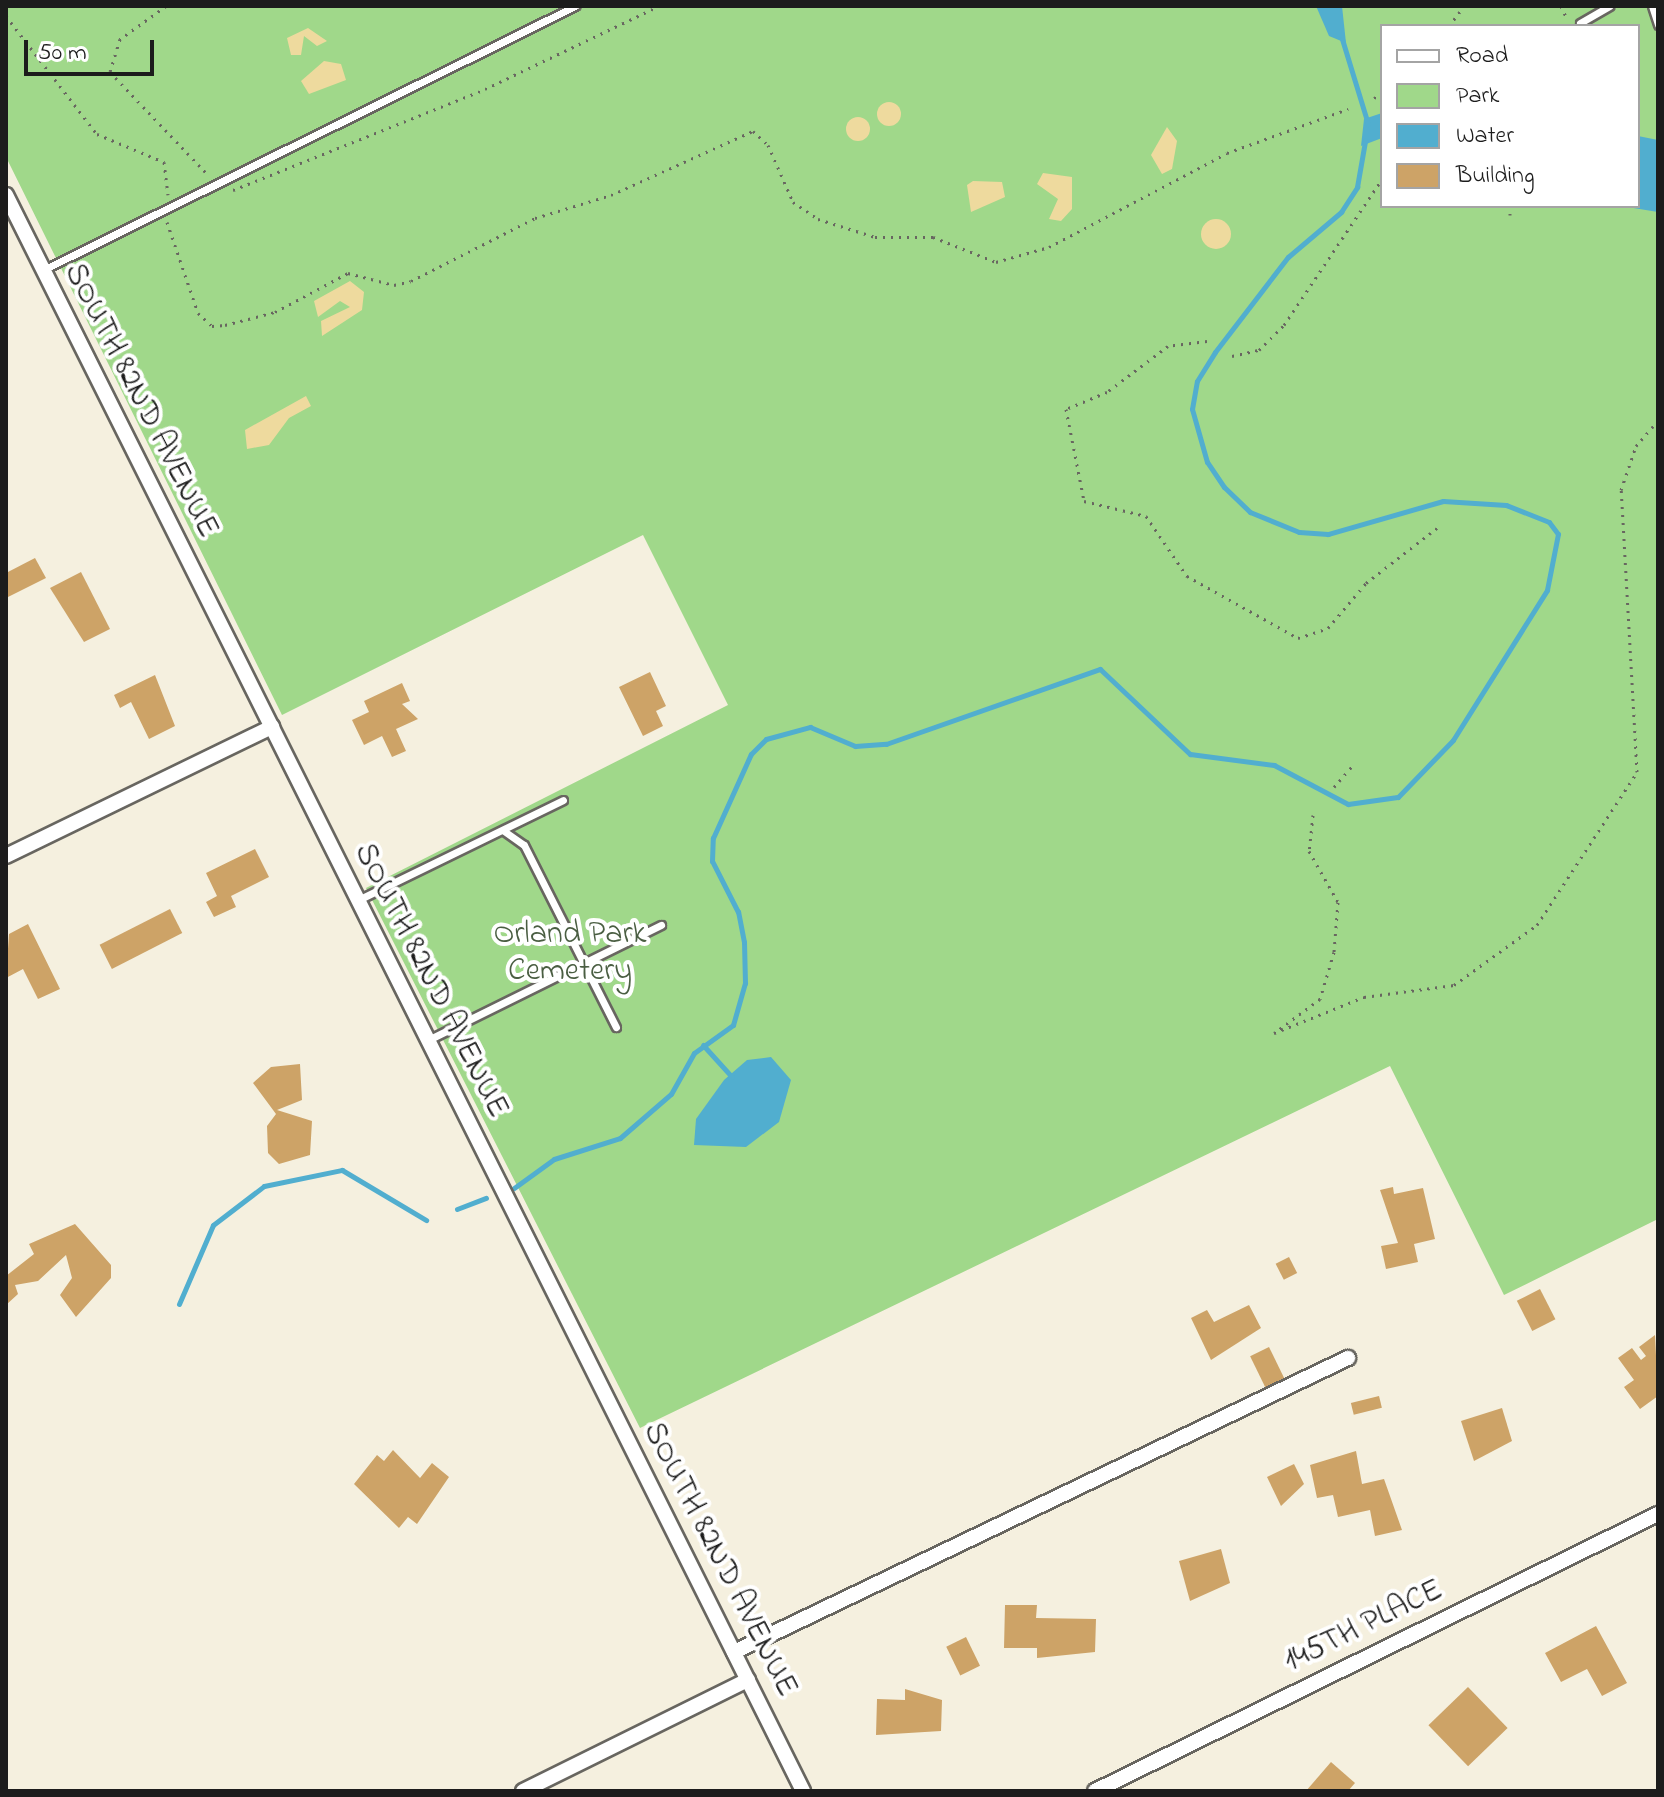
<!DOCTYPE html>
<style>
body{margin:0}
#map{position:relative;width:1664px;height:1797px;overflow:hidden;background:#f5f0df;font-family:"Indie Flower",sans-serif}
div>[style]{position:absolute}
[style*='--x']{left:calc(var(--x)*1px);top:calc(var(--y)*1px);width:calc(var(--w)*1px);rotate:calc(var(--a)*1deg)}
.green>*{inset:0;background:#a0d88a}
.sand>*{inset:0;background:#eeda9e}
.round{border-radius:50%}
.water>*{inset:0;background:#51aecf}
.stream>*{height:5px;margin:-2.5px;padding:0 2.5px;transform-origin:2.5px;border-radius:2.5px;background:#51aecf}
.building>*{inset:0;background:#cda367;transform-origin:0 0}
.path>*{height:3px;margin-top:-1.5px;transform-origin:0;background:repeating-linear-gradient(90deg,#686660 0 2px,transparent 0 8px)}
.roads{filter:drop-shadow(2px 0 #686660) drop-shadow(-2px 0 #686660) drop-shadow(0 2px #686660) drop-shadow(0 -2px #686660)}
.service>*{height:7px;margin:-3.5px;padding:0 3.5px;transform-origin:3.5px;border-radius:3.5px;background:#fff}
.minor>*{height:14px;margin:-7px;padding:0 7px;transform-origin:7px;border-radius:7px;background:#fff}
span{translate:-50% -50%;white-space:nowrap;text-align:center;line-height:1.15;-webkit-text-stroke:8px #fff;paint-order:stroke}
.street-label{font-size:32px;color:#1c1c1c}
.park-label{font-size:32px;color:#4a5e42}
.frame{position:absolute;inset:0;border:8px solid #1c1c1c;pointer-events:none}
.legend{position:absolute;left:1380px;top:24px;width:260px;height:184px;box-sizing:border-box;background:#fff;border:2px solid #a4a4a4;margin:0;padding:10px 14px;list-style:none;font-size:24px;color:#1c1c1c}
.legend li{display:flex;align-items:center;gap:16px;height:40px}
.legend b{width:40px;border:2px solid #a4a4a4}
.scale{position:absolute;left:24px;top:40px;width:130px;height:36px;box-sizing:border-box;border:4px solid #1c1c1c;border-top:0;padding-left:10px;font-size:24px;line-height:28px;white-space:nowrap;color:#1c1c1c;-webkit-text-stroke:6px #fff;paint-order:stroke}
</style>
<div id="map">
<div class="green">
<div style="clip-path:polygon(evenodd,6px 6px,1658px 6px,1658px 1219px,1504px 1295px,1390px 1066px,640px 1428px,366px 888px,728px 705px,643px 535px,282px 715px,6px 157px,6px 6px,1382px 26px,1638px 26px,1638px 206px,1382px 206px,1382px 26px)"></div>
</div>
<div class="sand">
<div style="clip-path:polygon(308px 28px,327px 41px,317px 46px,304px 36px,301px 55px,291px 55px,287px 38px)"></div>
<div style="clip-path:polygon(324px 61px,341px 64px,346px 80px,309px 94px,301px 81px)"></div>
<div class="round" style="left:877px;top:102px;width:24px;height:24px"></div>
<div class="round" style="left:846px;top:117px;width:24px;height:24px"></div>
<div style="clip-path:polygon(1167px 127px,1177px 141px,1172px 169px,1162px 174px,1151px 155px)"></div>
<div style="clip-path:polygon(1043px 173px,1072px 177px,1072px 209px,1061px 221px,1049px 219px,1058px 199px,1037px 184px)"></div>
<div style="clip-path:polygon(973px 181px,1002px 182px,1005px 197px,971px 212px,967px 185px)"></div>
<div class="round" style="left:1201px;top:219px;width:30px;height:30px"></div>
<div style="clip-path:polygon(350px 281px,364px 292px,362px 310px,322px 336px,321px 321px,350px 307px,340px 301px,318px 317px,314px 301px)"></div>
<div style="clip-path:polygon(306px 396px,311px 406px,289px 418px,269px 445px,247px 449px,245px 430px)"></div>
</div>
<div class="water">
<div style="clip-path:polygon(1316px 6px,1342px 6px,1346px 43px,1329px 36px)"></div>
<div style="clip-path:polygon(1382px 113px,1382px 138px,1361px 146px,1364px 119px)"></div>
<div style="clip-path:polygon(1638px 136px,1658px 140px,1658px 212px,1621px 206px,1638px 206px)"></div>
<div style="clip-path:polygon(771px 1057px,791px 1080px,779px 1122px,746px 1147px,694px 1145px,696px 1119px,724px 1080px,747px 1060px)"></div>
</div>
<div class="stream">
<div style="--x:1342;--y:39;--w:89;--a:73"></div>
<div style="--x:703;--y:1045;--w:43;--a:47.8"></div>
<div style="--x:514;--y:1188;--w:49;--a:-35.9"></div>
<div style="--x:554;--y:1159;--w:69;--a:-17.7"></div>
<div style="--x:620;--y:1138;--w:67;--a:-40.8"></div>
<div style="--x:671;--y:1094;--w:47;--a:-60.7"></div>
<div style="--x:694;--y:1053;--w:48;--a:-35.7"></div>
<div style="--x:733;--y:1025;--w:44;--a:-74.1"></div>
<div style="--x:745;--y:983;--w:41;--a:-91.4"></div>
<div style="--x:744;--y:942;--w:31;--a:-101"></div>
<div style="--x:738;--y:912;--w:57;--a:-117"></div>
<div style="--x:712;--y:861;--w:23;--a:-88"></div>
<div style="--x:713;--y:838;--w:92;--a:-65.7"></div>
<div style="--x:751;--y:754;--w:21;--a:-45"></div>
<div style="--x:766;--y:739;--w:46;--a:-15.3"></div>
<div style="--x:810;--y:727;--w:49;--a:22.9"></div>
<div style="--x:855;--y:746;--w:31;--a:-4"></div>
<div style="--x:886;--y:744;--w:227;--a:-19.3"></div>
<div style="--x:1100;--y:669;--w:124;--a:43.4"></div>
<div style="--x:1190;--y:754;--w:85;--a:7.5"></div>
<div style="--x:1274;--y:765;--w:84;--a:27.8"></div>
<div style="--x:1348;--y:804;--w:50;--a:-8"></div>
<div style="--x:1398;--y:797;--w:79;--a:-46"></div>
<div style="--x:1453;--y:740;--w:177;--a:-57.9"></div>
<div style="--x:1547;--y:590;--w:57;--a:-78.9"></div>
<div style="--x:1558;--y:534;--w:15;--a:-127"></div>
<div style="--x:1549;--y:522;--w:46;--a:-158.4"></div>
<div style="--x:1506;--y:505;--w:63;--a:-176.4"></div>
<div style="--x:1443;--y:501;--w:120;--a:164"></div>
<div style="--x:1328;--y:534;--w:29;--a:-176"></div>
<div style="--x:1299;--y:532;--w:53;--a:-157.8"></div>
<div style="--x:1250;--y:512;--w:36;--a:-136"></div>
<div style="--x:1224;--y:487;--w:30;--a:-124"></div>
<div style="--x:1207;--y:462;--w:55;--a:-105.8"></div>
<div style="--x:1192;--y:409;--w:28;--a:-80"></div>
<div style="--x:1197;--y:381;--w:34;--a:-58"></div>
<div style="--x:1215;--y:352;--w:120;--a:-52.5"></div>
<div style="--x:1288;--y:257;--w:70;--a:-40.3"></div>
<div style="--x:1341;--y:212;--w:30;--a:-57"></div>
<div style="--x:1357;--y:187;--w:47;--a:-80.1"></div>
<div style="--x:457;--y:1209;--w:31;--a:-21"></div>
<div style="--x:179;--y:1304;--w:86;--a:-66.7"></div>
<div style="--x:213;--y:1225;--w:64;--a:-37.4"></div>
<div style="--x:264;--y:1186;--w:80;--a:-11.6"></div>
<div style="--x:342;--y:1170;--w:98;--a:30.8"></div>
</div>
<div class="building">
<div style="clip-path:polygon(35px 558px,46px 578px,8px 597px,6px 573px)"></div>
<div style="clip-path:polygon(81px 572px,110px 629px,84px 642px,50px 588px)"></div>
<div style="clip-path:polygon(650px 672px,666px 706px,656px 711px,663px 726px,643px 736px,619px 687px)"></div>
<div style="clip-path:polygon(155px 675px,175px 726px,149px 739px,131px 702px,120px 708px,114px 695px)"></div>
<div style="clip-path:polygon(402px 683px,410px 701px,402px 704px,418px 719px,396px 729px,406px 751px,392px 757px,382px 736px,364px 745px,352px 720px,369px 712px,364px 701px)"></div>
<div style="clip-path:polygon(255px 849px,269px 877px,231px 896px,236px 907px,214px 917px,206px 902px,217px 896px,206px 873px)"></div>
<div style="left:170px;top:909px;width:27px;height:79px;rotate:63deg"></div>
<div style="clip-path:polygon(28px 924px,60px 989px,38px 999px,23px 969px,6px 978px,9px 934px)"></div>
<div style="clip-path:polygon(300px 1064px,302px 1100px,277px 1110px,312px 1121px,310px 1155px,279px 1164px,268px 1153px,267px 1126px,276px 1114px,253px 1083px,271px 1067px)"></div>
<div style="clip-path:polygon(1393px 1187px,1394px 1194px,1423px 1188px,1435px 1239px,1414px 1244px,1418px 1262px,1386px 1269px,1381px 1246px,1398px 1243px,1380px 1190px)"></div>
<div style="clip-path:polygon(75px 1224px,111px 1265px,111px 1278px,76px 1317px,60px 1295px,72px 1278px,66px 1255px,38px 1281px,15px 1285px,18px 1294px,6px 1305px,6px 1276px,34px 1254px,29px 1244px)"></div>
<div style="left:1289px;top:1257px;width:18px;height:15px;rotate:63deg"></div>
<div style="left:1540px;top:1289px;width:34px;height:26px;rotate:63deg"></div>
<div style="clip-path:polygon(1249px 1305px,1261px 1328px,1211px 1360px,1191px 1318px,1207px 1310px,1214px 1322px)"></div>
<div style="clip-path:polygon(1655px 1335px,1658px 1396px,1640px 1409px,1624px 1387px,1634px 1380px,1618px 1358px,1632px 1348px,1641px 1360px,1646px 1356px,1639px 1347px)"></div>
<div style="left:1269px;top:1347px;width:37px;height:21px;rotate:64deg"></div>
<div style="left:1379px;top:1396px;width:12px;height:29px;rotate:76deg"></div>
<div style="clip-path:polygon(1502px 1408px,1512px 1441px,1474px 1461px,1461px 1421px)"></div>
<div style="clip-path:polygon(393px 1450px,420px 1478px,432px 1463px,449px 1477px,417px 1524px,408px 1517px,399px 1528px,354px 1484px,377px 1455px,384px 1461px)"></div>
<div style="clip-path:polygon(1356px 1451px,1362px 1484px,1384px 1479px,1402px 1530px,1375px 1536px,1370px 1510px,1338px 1517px,1333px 1495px,1317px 1498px,1310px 1465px)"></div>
<div style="clip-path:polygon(1294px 1464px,1304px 1484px,1281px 1506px,1267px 1477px)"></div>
<div style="clip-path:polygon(1221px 1549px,1230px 1583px,1190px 1601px,1179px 1561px)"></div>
<div style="clip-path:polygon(1005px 1605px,1037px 1605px,1036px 1618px,1096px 1619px,1095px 1652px,1037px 1658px,1037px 1648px,1004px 1648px)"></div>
<div style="clip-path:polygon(1596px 1626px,1627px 1683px,1602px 1696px,1587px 1669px,1561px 1682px,1545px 1653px)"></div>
<div style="left:966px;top:1637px;width:32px;height:22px;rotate:64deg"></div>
<div style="left:1468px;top:1687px;width:57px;height:55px;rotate:46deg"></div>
<div style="clip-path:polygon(905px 1689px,942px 1700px,941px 1731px,876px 1735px,877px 1699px,905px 1700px)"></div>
<div style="clip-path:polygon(1331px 1762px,1355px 1783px,1348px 1791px,1306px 1791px)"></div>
</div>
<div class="path">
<div style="--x:166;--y:6;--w:57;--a:144.3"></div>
<div style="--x:120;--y:39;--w:34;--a:107"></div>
<div style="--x:110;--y:72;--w:142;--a:46.4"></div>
<div style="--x:1561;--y:6;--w:14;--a:65"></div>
<div style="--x:6;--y:16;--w:149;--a:52.4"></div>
<div style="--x:97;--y:134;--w:73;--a:22.7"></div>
<div style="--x:164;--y:162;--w:33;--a:83"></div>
<div style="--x:1449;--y:26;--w:25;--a:-53"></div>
<div style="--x:1374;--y:98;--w:9;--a:-27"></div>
<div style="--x:233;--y:190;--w:271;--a:-21.8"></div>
<div style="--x:485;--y:89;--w:193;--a:-25.5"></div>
<div style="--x:1510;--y:215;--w:9;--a:-90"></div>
<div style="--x:167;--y:222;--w:96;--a:71.2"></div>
<div style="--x:198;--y:313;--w:19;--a:43"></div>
<div style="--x:212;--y:326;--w:13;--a:-4"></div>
<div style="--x:225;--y:325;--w:52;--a:-14.6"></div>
<div style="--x:275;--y:312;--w:83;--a:-28.1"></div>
<div style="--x:348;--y:273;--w:48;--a:14.6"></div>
<div style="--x:394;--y:285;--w:17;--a:-13"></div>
<div style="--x:411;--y:281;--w:139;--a:-26.9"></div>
<div style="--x:535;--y:218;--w:79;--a:-16.8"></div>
<div style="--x:611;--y:195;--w:156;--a:-24.3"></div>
<div style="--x:753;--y:131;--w:21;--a:43"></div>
<div style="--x:768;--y:145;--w:62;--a:66.3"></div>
<div style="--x:793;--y:202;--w:30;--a:34"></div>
<div style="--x:818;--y:219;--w:60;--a:17.5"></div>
<div style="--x:875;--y:237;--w:58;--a:0"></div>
<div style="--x:933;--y:237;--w:68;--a:21.6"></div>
<div style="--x:996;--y:262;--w:55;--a:-15.8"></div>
<div style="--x:1049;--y:247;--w:201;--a:-27.8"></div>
<div style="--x:1227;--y:153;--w:129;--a:-20"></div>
<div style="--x:1207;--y:341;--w:39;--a:173"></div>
<div style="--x:1168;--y:346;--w:76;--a:143"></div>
<div style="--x:1107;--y:392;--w:44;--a:157.5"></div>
<div style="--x:1066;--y:409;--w:94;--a:78.9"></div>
<div style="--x:1084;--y:501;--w:64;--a:13.6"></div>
<div style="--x:1146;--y:516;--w:73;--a:55.7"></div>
<div style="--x:1187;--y:576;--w:127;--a:29.2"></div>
<div style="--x:1298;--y:638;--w:32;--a:-18"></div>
<div style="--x:1328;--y:628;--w:59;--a:-49.8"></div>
<div style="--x:1366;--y:583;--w:90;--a:-37.8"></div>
<div style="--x:1232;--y:356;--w:28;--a:-13"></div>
<div style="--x:1259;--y:350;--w:35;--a:-45"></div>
<div style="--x:1284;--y:325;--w:176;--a:-56.1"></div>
<div style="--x:1334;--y:787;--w:28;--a:-49"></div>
<div style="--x:1313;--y:815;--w:36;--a:96"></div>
<div style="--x:1309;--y:851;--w:59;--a:60.4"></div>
<div style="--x:1338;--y:902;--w:50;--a:94.6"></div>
<div style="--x:1334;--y:952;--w:49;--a:106.6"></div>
<div style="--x:1320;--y:999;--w:57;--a:143.5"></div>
<div style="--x:1274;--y:1033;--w:97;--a:-21.8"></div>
<div style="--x:1364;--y:997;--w:91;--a:-7.6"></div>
<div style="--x:1454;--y:985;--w:102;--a:-35.9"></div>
<div style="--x:1537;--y:925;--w:183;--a:-56.8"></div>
<div style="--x:1637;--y:772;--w:282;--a:-93.2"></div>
<div style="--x:1621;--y:490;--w:46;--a:-71.2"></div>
<div style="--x:1636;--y:446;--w:33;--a:-49"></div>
</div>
<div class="roads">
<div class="service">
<div style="--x:1652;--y:6;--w:20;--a:72"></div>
<div style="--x:1580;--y:23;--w:34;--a:-30"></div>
<div style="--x:43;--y:270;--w:594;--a:-26.39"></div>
<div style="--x:504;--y:831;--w:24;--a:35"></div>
<div style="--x:524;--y:845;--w:204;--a:63.2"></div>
<div style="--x:358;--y:900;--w:228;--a:-26"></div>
<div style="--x:428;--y:1040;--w:260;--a:-26.3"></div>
</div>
<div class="minor">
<div style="--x:6;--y:195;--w:1784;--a:63.46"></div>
<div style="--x:6;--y:856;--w:296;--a:-25.9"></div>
<div style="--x:734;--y:1652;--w:681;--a:-25.59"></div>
<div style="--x:523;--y:1791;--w:251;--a:-26.3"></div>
<div style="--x:1095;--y:1791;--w:627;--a:-26.2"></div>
</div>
</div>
<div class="street-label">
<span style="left:140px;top:401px;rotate:63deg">SOUTH 82ND AVENUE</span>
<span style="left:430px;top:981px;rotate:63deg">SOUTH 82ND AVENUE</span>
<span style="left:719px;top:1560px;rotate:63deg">SOUTH 82ND AVENUE</span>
<span style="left:1364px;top:1627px;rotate:-26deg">145TH PLACE</span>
</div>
<div class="park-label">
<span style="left:570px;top:954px">Orland Park<br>Cemetery</span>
</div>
<div class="frame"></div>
<ul class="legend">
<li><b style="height:10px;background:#fff"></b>Road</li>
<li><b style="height:22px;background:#a0d88a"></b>Park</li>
<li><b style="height:22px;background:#51aecf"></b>Water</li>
<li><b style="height:22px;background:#cda367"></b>Building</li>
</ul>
<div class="scale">50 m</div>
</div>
